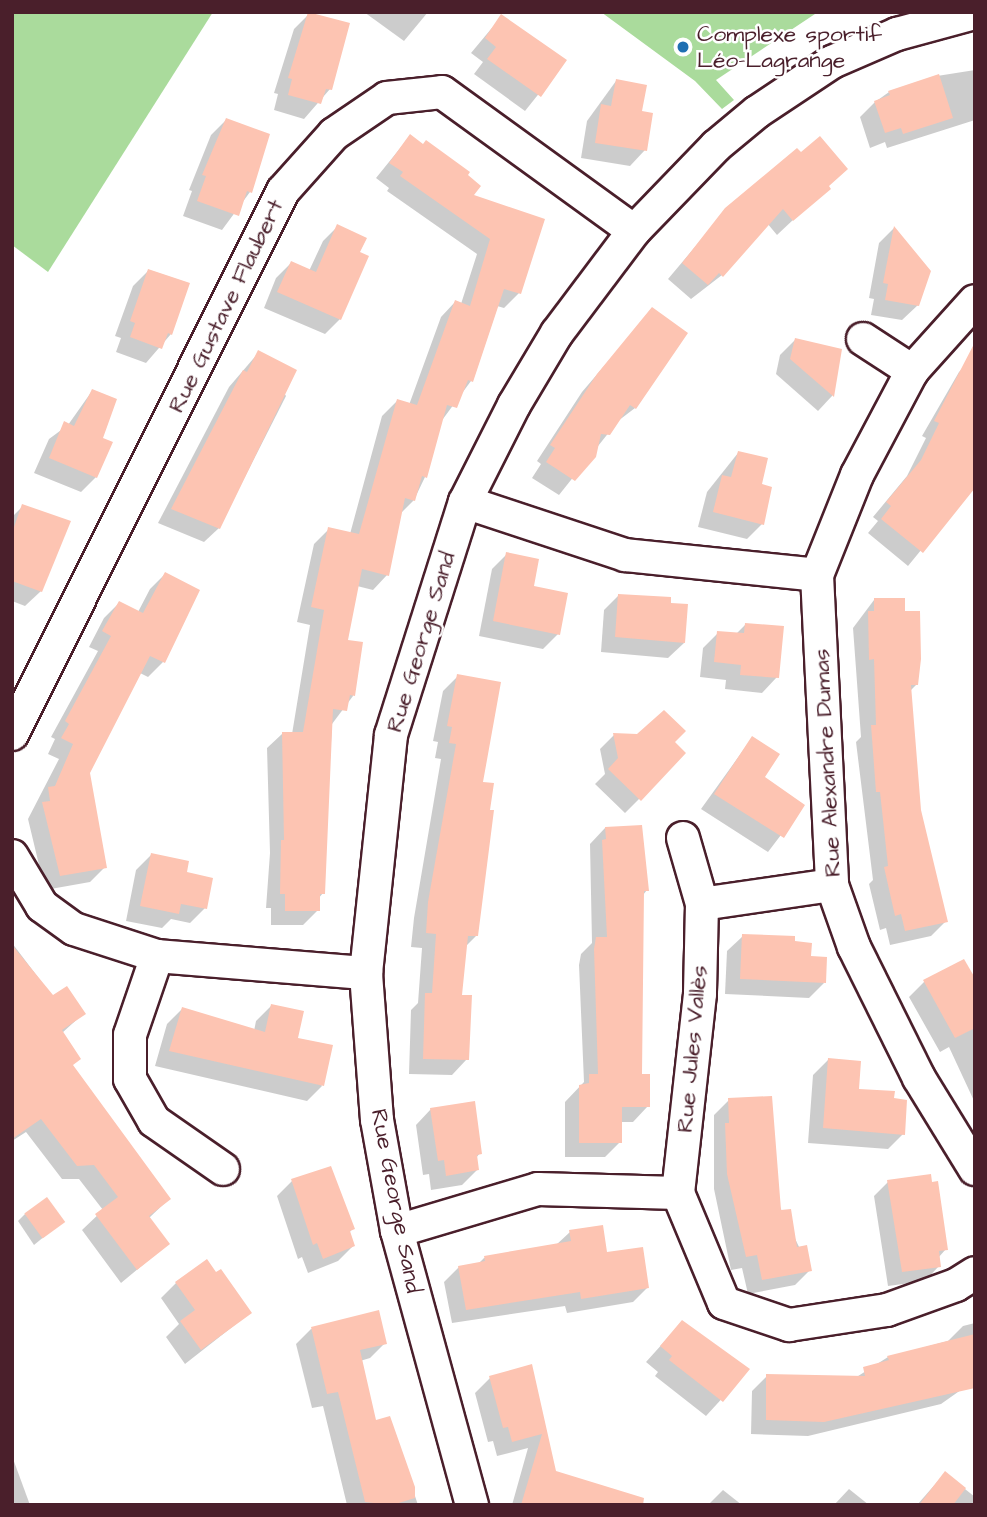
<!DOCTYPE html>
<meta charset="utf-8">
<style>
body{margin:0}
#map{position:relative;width:987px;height:1517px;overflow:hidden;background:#fff;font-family:"Architects Daughter",sans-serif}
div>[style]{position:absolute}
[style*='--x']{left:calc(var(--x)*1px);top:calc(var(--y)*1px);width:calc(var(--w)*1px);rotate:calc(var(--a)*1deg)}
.green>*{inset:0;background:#aadb9c}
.shadow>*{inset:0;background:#0003}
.building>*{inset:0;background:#fdc4b2;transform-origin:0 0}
.roads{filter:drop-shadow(2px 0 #4a1f2b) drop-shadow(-2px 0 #4a1f2b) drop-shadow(0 2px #4a1f2b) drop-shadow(0 -2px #4a1f2b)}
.minor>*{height:32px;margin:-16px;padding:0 16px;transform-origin:16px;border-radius:16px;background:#fff}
.dots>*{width:19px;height:19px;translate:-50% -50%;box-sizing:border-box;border:4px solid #fff;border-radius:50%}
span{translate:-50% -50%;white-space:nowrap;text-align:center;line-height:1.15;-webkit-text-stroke:5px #fff;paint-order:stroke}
.poi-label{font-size:23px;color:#4a1f2b}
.left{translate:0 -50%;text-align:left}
.street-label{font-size:23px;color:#4a1f2b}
.frame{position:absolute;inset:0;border:14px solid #4a1f2b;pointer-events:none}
</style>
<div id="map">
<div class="green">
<div style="clip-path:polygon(12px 12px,213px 12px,48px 272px,12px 245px)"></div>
<div style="clip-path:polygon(601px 12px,818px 12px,716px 80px,734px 100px,722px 109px,695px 81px)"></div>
</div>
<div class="shadow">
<div style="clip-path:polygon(364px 12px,428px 12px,404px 41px)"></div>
<div style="clip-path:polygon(309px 14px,330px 89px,304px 119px,274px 110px,278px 94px,274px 93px,294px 29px)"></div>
<div style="clip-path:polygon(501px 17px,565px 61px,525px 111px,474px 74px,483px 62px,471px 53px)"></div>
<div style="clip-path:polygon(975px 70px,975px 120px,887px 148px,885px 142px,870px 148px,860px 117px,875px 102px,889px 92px,937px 76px)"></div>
<div style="clip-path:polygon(616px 81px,645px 150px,630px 166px,581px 158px,587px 121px)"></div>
<div style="clip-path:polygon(226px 120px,250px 192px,222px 230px,183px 216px,192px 191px,189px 190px,211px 135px)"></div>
<div style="clip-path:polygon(410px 136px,465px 176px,519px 293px,504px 308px,497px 306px,471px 381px,440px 423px,425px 477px,414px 500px,400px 514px,387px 575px,373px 590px,357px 586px,346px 641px,353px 696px,332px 724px,323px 893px,318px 899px,318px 910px,303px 925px,271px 925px,271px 908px,266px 908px,270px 853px,267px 748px,282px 734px,292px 734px,310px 625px,297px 622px,314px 544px,329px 529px,350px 534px,382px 416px,397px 401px,409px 405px,441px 317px,455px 302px,461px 304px,477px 254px,387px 191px,389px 188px,376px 178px)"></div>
<div style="clip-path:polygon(828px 187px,777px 235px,767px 223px,722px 275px,691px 299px,668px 279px,727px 209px)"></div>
<div style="clip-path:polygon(338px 226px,358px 252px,340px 319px,325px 334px,264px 308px,276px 278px,291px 263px,309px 271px,323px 241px)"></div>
<div style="clip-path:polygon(894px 228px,918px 305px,902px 320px,871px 315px,874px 299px,869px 298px,879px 243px)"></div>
<div style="clip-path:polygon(148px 271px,171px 334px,146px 363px,116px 352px,121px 338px,115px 336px,133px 286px)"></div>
<div style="clip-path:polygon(652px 310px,635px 408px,618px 421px,559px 495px,532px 478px,541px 464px,537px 461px,582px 392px)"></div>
<div style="clip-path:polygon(795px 340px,840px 350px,832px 396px,818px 411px,776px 374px,780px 355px)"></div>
<div style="clip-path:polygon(259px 352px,286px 396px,219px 528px,204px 542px,158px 523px,229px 387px)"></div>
<div style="clip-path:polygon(973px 358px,971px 489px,908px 566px,868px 533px,878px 521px,873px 517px,907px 476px,926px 438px,922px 436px,959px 372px)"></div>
<div style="clip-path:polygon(92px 391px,101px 439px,96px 477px,81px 492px,34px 473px,49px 439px,68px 425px)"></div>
<div style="clip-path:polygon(738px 453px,760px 486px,762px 524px,747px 539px,698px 527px,707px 492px)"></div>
<div style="clip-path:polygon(23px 506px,41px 591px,25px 606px,12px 601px,12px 517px)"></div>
<div style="clip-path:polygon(507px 554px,558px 634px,543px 649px,479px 636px,492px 569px)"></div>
<div style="clip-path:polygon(165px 574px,198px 591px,163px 662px,148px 677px,140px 673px,88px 773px,105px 867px,90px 882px,45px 890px,28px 819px,59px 759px,48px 754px,55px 739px,51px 737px,98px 651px,89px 647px,104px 618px,119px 603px,138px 612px,150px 589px)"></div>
<div style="clip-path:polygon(619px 595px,669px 604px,684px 643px,668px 658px,601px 652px,604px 610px)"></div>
<div style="clip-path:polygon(874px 600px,904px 613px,917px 684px,910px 691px,919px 810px,946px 921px,931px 936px,890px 945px,886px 928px,880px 930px,869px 884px,873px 880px,856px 742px,861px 737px,853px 628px)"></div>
<div style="clip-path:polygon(745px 625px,777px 677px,762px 693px,725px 689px,726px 680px,700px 677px,703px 648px,718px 633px,736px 634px)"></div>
<div style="clip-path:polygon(458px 676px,481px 783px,476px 936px,465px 947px,460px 996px,467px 1059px,452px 1075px,409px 1074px,411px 1010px,418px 1003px,422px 948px,411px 947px,414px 918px,441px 759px,435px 758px,438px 742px,433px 741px,443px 691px)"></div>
<div style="clip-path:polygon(614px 735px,672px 742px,639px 799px,625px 813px,595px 784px,605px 774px,600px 749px)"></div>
<div style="clip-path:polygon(752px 738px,763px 778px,803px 806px,768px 852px,701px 809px)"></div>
<div style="clip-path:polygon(641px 827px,647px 890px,643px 895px,640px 1076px,648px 1106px,633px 1122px,620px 1122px,620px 1142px,605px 1157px,565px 1157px,565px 1102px,584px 1082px,579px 965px,581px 954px,592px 943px,590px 844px,605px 828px)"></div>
<div style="clip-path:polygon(151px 855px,205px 908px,190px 923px,171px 919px,162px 928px,126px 921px,136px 870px)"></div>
<div style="clip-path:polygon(743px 936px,793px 943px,824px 983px,809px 998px,725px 994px,727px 951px)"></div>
<div style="clip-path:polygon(12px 943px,53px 997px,83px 1014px,62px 1033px,72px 1066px,169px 1199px,149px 1218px,168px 1244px,121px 1283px,82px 1230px,103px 1210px,79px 1179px,62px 1179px,26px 1132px,12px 1141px)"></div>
<div style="clip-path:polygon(975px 981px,975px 1103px,949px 1047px,940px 1052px,909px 997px,924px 982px)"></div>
<div style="clip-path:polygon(271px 1006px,322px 1086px,307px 1101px,155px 1066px,167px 1024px,182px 1009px,254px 1031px,256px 1021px)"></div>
<div style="clip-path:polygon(828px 1060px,858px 1090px,892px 1100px,903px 1134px,888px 1149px,808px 1143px,813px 1075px)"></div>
<div style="clip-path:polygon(729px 1100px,810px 1270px,795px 1285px,748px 1294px,742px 1268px,731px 1270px,714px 1189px,714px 1115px)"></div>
<div style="clip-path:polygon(431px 1109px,480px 1153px,476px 1158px,477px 1170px,462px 1185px,431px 1190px,429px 1174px,423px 1175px,416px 1125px)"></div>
<div style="clip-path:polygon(292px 1181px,353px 1228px,349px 1233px,353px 1246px,338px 1261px,308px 1273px,302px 1257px,298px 1259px,277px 1196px)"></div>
<div style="clip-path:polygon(888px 1182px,931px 1183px,946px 1249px,938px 1258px,939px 1266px,925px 1281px,888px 1286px,874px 1196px)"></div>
<div style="clip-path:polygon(25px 1214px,62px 1222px,34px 1245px,18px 1221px)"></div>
<div style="clip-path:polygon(570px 1232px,647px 1288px,633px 1302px,567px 1313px,565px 1306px,452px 1323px,444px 1282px,459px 1267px,478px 1264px,484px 1258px,556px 1245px)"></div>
<div style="clip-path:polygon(216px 1275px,250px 1313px,185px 1364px,166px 1337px,179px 1324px,161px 1298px,176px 1283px)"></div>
<div style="clip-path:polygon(682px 1322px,748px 1370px,706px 1416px,655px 1376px,658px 1372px,646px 1362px)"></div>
<div style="clip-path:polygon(975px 1323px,975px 1380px,941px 1404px,808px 1436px,751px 1434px,752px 1391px,767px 1376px,855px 1378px,888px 1357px,948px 1341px,963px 1326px)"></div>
<div style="clip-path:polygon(311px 1329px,385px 1343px,370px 1358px,360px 1361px,374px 1422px,389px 1418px,418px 1505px,347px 1505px,323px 1406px,312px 1408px,296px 1344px)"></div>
<div style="clip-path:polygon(530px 1366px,554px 1472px,613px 1505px,512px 1505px,528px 1448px,497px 1456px,493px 1441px,488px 1442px,475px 1393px,490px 1378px)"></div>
<div style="clip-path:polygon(12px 1456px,30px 1505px,12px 1505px)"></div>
<div style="clip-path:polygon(945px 1473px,975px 1497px,975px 1505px,917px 1505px)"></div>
<div style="clip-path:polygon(849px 1489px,869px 1505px,834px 1505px)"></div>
<div style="clip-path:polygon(723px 1490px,742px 1505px,708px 1505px)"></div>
</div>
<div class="building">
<div style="clip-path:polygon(308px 12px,350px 23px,332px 90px,326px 89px,321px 104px,288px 95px,292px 79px,288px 78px)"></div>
<div style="clip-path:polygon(501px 14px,567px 60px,541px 97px,487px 59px,496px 47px,485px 38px)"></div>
<div style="clip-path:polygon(939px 74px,953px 118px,903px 134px,901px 128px,885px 133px,874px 101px,890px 95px,888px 91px)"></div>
<div style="clip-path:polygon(616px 79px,647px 85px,642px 111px,653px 113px,647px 151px,595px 143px,601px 104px,611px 106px)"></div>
<div style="clip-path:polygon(226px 118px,270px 134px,252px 193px,247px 191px,239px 216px,197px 201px,206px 176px,202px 175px)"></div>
<div style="clip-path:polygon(410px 134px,423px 144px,426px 140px,470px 172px,468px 175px,481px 186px,474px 195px,545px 219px,521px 294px,504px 289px,473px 382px,468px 380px,457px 408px,447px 405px,427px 478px,422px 476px,415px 501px,405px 498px,389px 576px,362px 569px,348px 640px,363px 642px,355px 696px,350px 695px,347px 711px,333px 709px,325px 894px,320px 894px,320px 911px,285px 911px,285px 894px,280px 894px,281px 840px,284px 840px,282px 732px,303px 732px,324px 610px,311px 607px,328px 527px,359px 534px,397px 399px,417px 405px,455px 300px,470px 306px,490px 239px,400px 176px,403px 172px,389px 163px)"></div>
<div style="clip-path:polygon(820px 136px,848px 169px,829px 186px,831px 189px,793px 221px,783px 209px,723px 277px,719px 273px,708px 285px,682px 263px,725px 208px,797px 148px,801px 152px)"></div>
<div style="clip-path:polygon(337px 224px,367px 238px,360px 252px,369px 256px,341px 320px,277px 292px,291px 261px,316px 272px)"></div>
<div style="clip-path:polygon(894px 226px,931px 271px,919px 306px,885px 300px,888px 284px,883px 283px)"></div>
<div style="clip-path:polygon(148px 269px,190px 283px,172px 335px,168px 333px,162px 349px,130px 337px,135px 323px,130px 321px)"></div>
<div style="clip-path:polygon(652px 307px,688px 333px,636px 409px,630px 405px,610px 435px,601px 434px,596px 457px,575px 481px,546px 462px,555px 448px,550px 445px,597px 374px)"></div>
<div style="clip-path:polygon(795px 338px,842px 349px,834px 397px,790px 359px)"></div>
<div style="clip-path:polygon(975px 342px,975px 488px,923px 553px,881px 519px,891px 506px,886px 502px,921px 460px,939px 423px,934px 421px)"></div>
<div style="clip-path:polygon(258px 350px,297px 370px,220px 529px,171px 509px,243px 370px,247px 372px)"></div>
<div style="clip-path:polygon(92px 389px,117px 399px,103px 438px,113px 442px,97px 478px,49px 458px,64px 421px,74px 426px)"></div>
<div style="clip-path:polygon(738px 451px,768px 458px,762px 484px,772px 487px,764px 525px,713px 512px,722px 475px,731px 477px)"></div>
<div style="clip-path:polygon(22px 504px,71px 521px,42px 592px,12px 581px,12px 533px)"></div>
<div style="clip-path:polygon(506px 552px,539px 559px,534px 586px,568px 593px,560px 635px,493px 621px)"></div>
<div style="clip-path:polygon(165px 572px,200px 590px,165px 663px,150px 656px,90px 773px,107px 868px,60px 876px,42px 802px,50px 801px,48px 787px,55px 786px,73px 744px,61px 738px,69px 724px,65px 721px,111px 636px,102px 631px,119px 601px,143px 613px)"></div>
<div style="clip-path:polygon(618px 594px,671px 597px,671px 603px,688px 604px,685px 643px,615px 637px)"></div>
<div style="clip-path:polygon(874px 598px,905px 598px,905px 611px,920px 611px,921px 659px,918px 685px,911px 685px,921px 810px,948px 922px,905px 931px,901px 914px,895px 916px,884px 867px,888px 866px,880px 792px,876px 792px,871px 725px,876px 725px,874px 659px,869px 660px,868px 611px,874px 611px)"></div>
<div style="clip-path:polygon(745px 623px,784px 626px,779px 678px,740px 675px,741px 665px,714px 662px,717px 631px,744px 633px)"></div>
<div style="clip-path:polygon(457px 674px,501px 682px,483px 782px,494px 783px,490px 810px,494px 810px,478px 936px,468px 936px,462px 995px,472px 995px,469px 1060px,423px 1059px,425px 993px,432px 993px,436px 934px,426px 933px,428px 902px,456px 744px,449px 743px,452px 727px,447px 726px)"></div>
<div style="clip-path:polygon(664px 710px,686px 731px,675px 742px,686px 753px,641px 801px,608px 769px,618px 758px,613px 733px,637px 734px)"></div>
<div style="clip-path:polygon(752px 736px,780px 754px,765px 777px,805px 805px,784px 838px,714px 794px)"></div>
<div style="clip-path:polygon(642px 825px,649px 891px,644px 891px,642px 1074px,650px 1074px,650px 1107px,622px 1107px,622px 1143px,579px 1143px,579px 1085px,589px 1083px,589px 1074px,598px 1074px,594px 949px,596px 937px,607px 937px,602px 840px,606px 839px,605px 827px)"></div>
<div style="clip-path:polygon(151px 853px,189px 861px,187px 872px,213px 878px,207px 909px,181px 904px,179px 914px,140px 906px)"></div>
<div style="clip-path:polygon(742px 934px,795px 936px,795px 941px,812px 943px,811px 956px,827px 957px,826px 983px,740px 979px)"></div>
<div style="clip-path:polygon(12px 945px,53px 995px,67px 986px,86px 1014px,62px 1030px,81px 1059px,73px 1065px,171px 1199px,149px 1216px,170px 1244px,137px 1270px,95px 1214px,118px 1197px,94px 1165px,77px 1166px,41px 1119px,12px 1139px)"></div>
<div style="clip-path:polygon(964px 959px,975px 978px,975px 1028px,955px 1038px,923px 980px)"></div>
<div style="clip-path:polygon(271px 1004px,304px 1011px,298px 1038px,333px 1045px,324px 1086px,169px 1051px,182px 1007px,265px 1032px)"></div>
<div style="clip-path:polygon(828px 1058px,861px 1061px,859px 1089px,895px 1091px,894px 1098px,907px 1100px,905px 1135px,823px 1128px)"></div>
<div style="clip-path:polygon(772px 1096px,781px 1210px,791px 1209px,797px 1247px,807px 1245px,812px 1271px,762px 1280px,757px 1255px,746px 1257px,727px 1174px,725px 1123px,729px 1123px,728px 1098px)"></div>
<div style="clip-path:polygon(475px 1101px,482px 1154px,477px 1155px,479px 1170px,446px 1176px,444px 1160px,438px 1161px,430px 1108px)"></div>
<div style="clip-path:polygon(331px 1166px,355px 1229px,350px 1231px,355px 1246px,323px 1259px,317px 1243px,313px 1245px,291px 1179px)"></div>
<div style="clip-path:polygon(931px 1174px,932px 1182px,938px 1181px,948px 1250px,939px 1251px,941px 1267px,902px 1272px,887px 1180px)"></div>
<div style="left:47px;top:1197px;width:31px;height:28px;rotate:54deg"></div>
<div style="clip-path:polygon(603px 1225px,607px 1252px,643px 1247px,649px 1288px,581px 1299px,580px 1292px,466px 1310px,458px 1266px,485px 1261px,484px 1256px,571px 1241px,569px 1230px)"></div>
<div style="clip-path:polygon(207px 1259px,216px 1272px,221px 1269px,252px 1313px,201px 1350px,180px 1321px,195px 1310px,175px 1282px)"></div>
<div style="clip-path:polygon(379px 1310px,387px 1344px,360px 1350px,376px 1420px,390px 1416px,415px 1487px,415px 1498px,392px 1505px,365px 1502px,338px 1392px,327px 1394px,311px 1327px)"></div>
<div style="clip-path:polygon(682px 1320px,750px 1369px,723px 1402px,669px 1360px,672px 1356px,660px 1346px)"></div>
<div style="clip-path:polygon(975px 1334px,975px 1388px,824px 1422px,766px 1420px,766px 1374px,865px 1376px,863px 1367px,889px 1360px,887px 1356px)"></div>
<div style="clip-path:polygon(532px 1364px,556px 1471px,644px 1498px,643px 1505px,521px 1505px,542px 1434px,512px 1442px,508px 1427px,503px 1428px,489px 1376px)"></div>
<div style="clip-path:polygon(945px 1471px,966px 1488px,953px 1505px,919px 1505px)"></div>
</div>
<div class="roads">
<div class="minor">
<div style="--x:863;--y:339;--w:59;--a:33.1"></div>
<div style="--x:465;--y:502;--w:169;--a:18.3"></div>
<div style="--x:625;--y:555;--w:193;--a:5.9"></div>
<div style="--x:817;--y:575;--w:310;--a:87.2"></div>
<div style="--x:832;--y:885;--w:66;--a:70.5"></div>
<div style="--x:854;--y:947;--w:146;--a:63.6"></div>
<div style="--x:919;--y:1078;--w:107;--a:58.4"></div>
<div style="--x:817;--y:575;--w:108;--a:-68.2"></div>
<div style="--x:857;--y:475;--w:118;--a:-62.1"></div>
<div style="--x:912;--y:371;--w:94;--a:-48"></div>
<div style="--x:12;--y:734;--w:607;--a:-63.48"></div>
<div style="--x:283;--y:191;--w:76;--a:-48.2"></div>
<div style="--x:334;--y:134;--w:64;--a:-34.2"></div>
<div style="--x:387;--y:98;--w:55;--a:-6.2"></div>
<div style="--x:442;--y:92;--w:237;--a:35.9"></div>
<div style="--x:683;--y:838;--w:69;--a:73.9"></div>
<div style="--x:12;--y:856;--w:58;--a:59"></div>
<div style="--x:42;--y:906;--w:39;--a:36"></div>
<div style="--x:74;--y:929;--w:87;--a:18"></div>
<div style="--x:157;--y:956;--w:210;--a:4.7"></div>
<div style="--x:832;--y:885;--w:131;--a:171.7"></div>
<div style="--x:702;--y:904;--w:90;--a:91.3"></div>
<div style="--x:700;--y:994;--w:200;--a:96.3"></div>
<div style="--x:678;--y:1193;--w:119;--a:67.3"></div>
<div style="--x:724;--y:1303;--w:69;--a:18.7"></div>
<div style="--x:789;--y:1325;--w:99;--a:-8.7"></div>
<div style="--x:887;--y:1310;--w:73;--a:-19.9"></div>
<div style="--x:956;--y:1285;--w:22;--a:-32"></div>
<div style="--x:157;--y:956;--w:83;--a:108.9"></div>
<div style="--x:130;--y:1035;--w:44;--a:90"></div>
<div style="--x:130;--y:1079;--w:48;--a:60.3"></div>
<div style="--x:154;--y:1121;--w:84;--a:34.8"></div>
<div style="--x:397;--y:1231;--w:147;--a:-16.6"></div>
<div style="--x:538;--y:1189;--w:140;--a:1.6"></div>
<div style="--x:472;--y:1505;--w:284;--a:-105.3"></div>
<div style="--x:397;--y:1231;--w:113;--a:-100.2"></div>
<div style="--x:377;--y:1120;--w:147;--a:-94.3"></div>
<div style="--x:366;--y:973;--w:239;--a:-84"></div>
<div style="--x:391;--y:735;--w:244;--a:-72.4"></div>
<div style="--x:465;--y:502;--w:109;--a:-63.2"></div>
<div style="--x:514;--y:405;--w:84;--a:-59.2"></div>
<div style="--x:557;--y:333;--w:128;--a:-53"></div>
<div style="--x:634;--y:231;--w:118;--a:-46"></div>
<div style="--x:716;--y:146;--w:53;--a:-39.7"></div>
<div style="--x:757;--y:112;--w:90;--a:-33.7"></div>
<div style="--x:832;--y:62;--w:71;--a:-23.3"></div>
<div style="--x:897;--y:34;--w:81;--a:-15.1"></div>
</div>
</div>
<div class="dots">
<div style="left:683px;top:47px;background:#1f6fb2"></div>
</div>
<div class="poi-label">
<span class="left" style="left:697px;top:47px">Complexe sportif<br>Léo-Lagrange</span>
</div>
<div class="street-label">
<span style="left:226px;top:306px;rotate:-64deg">Rue Gustave Flaubert</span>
<span style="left:421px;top:642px;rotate:-73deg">Rue George Sand</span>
<span style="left:827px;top:763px;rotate:-93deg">Rue Alexandre Dumas</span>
<span style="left:692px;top:1049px;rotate:-85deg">Rue Jules Vallès</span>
<span style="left:396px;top:1201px;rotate:79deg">Rue George Sand</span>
</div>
<div class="frame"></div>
</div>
